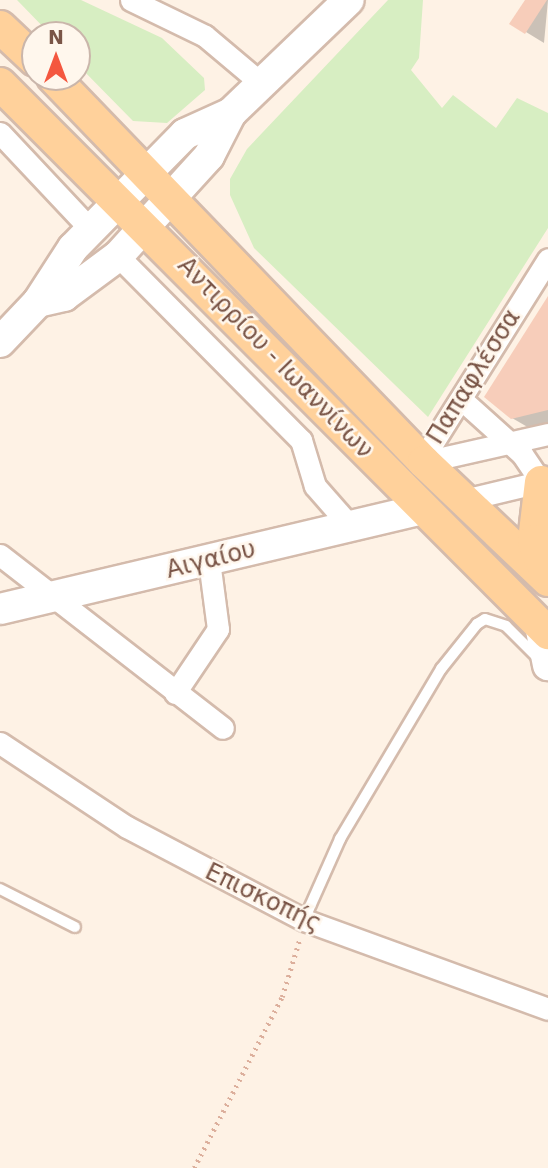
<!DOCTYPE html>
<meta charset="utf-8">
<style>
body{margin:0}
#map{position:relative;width:548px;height:1168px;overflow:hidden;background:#fef2e5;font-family:"DejaVu Sans",sans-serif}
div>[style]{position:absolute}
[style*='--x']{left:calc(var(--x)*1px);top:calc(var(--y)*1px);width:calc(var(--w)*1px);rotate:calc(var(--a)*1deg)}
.green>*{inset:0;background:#d7eec2}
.shadow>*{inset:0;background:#0003}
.building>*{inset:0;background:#f7cdba}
.path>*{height:4.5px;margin-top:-2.25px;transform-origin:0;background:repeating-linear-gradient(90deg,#dcaf9c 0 2px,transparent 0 7px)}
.roads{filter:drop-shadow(2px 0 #d4bbac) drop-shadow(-2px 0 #d4bbac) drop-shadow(0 2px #d4bbac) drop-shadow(0 -2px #d4bbac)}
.lane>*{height:10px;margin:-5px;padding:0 5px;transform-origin:5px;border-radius:5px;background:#fff}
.street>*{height:21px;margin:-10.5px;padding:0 10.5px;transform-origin:10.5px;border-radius:10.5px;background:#fff}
.secondary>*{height:30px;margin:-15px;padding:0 15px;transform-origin:15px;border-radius:15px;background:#fff}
.primary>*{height:32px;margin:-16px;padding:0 16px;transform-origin:16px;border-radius:16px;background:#ffd19b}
span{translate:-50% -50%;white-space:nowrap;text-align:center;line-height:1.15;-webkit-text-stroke:5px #fff7ed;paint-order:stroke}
.street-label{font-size:24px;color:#7a5547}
.north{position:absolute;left:21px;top:21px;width:70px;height:70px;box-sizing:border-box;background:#fff7ed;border:2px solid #cab6ab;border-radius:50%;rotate:0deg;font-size:19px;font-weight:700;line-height:28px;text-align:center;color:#7a5547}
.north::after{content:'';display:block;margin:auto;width:24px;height:32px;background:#f4573f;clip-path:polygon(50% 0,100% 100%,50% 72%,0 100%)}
</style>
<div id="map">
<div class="green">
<div style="clip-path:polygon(17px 0,81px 0,162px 38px,204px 78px,205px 90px,167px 123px,133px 121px,77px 64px,77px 35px,51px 35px)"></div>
<div style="clip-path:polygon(388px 0,423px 0,419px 58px,411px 70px,442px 108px,453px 95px,496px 128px,517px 98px,548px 113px,548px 228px,428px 417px,254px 248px,230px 195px,230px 179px,247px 149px)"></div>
</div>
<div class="shadow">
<div style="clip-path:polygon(527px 0,548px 0,544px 43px,526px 32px)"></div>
<div style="clip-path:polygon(548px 300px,548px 425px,531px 429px,512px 418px)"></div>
</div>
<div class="building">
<div style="clip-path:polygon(525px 0,547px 0,525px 34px,509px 24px)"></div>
<div style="clip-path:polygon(548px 296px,548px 410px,511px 419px,484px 397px)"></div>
</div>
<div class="path">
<div style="--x:194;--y:1168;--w:192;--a:-62.8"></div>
<div style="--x:282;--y:997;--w:62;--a:-73"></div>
</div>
<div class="roads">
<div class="lane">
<div style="--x:0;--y:889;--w:84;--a:26.9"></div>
<div style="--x:304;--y:920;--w:89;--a:-66"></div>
<div style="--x:340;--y:839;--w:198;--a:-59.3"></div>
<div style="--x:441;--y:669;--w:58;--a:-51.3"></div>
<div style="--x:477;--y:624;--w:9;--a:-32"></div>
<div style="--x:485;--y:619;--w:22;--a:18"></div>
<div style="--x:506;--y:626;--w:45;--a:45"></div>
</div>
<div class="street">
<div style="--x:131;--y:0;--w:82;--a:25.9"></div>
<div style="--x:205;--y:36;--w:75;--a:40.1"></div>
<div style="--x:0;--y:133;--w:134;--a:46.8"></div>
<div style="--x:118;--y:256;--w:260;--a:45.2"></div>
<div style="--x:301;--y:440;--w:48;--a:73.1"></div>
<div style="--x:315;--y:486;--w:55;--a:48.7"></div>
<div style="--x:461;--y:399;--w:82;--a:42"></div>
<div style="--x:522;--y:454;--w:34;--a:56"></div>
<div style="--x:422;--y:460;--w:237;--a:-57.9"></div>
<div style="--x:424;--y:462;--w:127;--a:-12.7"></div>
<div style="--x:464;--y:500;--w:86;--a:-13.4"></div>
<div style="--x:0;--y:555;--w:282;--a:37.8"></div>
<div style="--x:175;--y:693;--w:77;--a:-56.1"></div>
<div style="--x:218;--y:629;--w:69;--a:-97.5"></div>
<div style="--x:0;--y:743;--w:152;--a:33.5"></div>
<div style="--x:127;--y:827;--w:200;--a:27.7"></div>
<div style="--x:304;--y:920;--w:260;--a:20"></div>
</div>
<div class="secondary">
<div style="--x:38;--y:302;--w:27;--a:-13"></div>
<div style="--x:64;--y:296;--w:67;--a:-36.5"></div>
<div style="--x:118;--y:256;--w:135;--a:-47.7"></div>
<div style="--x:209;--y:156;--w:48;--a:-62.9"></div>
<div style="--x:231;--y:113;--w:163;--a:-43.8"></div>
<div style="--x:0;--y:342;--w:55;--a:-46.5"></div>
<div style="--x:38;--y:302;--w:64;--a:-57.1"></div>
<div style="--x:73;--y:248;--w:160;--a:-45.5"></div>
<div style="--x:185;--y:134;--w:51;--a:-24.5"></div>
<div style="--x:0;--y:609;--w:434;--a:-13.3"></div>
<div style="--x:540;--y:625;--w:41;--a:78.7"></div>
</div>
<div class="primary">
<div style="--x:0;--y:27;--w:48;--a:43.3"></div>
<div style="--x:53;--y:77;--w:535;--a:46.06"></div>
<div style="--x:424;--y:462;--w:171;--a:43.6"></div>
<div style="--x:0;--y:84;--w:776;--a:45.05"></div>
<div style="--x:541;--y:482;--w:59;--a:96.8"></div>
<div style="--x:534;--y:541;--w:38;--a:70"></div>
</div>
</div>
<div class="street-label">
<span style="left:275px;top:358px;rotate:46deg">Αντιρρίου - Ιωαννίνων</span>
<span style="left:474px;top:377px;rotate:-58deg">Παπαφλέσσα</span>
<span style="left:211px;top:560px;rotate:-14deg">Αιγαίου</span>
<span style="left:263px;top:898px;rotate:26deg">Επισκοπής</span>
</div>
<div class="north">N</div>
</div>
